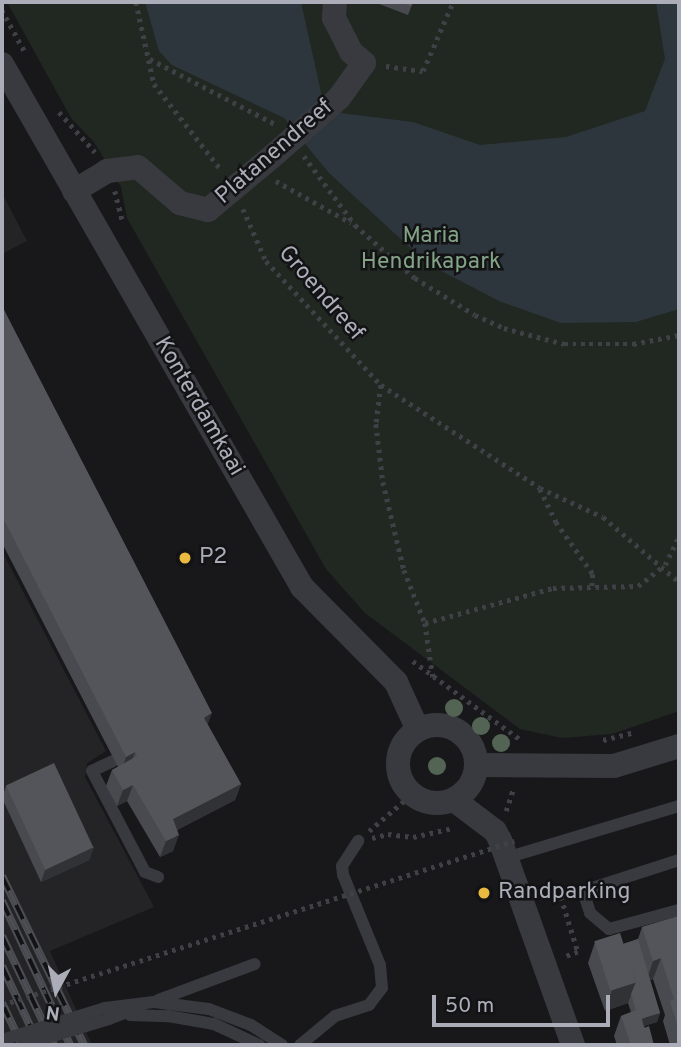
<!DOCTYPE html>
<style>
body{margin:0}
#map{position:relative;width:681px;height:1047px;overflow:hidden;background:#18181a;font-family:Overpass,sans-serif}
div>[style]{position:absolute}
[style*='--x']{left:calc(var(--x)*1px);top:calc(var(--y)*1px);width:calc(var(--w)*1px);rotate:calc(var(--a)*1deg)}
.built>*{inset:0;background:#242427}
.green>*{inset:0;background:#202821}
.water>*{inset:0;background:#2e363d}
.path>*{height:4.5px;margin-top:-2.25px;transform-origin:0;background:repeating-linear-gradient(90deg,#3f4146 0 3.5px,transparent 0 8.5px)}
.service>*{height:12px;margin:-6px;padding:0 6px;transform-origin:6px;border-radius:6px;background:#393a3f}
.minor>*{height:24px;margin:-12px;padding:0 12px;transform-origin:12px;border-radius:12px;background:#393a3f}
.minor>.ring{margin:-12px;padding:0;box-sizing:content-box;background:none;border:24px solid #393a3f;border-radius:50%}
.rail>*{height:8px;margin-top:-4px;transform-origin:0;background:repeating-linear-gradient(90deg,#131315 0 16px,#4c4e54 0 32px);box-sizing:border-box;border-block:2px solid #4c4e54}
.path-bridge>*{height:4.5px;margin-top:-2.25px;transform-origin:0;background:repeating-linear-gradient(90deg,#3f4146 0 3.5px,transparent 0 8.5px)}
.service-bridge>*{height:12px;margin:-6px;padding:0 6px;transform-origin:6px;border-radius:6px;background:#393a3f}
.minor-bridge>*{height:24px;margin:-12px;padding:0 12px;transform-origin:12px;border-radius:12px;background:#393a3f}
.trees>*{width:18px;height:18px;margin:-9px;border-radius:50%;background:#536455}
.wall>*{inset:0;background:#494a4f}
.shaded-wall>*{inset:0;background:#313235}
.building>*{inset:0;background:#54555a;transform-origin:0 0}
.dots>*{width:19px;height:19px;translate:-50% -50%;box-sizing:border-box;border:4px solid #131315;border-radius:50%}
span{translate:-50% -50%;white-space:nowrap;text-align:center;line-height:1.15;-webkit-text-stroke:5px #131315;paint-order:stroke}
.street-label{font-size:23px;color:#abaeb9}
.park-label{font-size:23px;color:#83a386}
.poi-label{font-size:23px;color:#abaeb9}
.left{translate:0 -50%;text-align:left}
.frame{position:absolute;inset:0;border:4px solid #abaeb9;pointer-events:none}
.north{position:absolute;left:21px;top:956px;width:70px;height:70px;-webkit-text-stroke:5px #131315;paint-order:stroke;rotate:188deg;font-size:19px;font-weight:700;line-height:28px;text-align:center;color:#abaeb9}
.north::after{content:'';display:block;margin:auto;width:24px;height:32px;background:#abaeb9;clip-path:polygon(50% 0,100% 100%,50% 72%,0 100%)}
.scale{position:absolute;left:432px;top:995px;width:178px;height:32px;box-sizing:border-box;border:4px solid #abaeb9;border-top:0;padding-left:9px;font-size:21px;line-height:24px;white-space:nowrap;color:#abaeb9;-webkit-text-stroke:5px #131315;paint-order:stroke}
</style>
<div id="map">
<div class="built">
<div style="clip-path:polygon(2px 193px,27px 241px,2px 254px)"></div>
<div style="clip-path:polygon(2px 551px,106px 751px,87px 763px,85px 777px,154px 907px,50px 951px,92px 1045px,2px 1045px)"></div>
</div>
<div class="green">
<div style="clip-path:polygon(7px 2px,679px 2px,679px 711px,612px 734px,562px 738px,520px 729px,365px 613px,326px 569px,127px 218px,121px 187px,94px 142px,71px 118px)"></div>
</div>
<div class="water">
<div style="clip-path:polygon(145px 2px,301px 2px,322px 97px,340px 113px,413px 122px,480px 145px,566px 137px,645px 111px,665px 59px,656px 2px,679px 2px,679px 309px,636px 322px,561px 323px,499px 301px,428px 264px,329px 173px,284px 118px,172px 65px,159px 51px)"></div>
</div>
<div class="path">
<div style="--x:136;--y:2;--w:84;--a:77.6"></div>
<div style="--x:154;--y:84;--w:110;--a:52"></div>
<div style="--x:2;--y:10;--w:48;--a:61.3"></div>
<div style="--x:150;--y:59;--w:141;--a:27.5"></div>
<div style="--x:386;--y:66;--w:37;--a:8"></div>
<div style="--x:423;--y:71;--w:75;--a:-66.5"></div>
<div style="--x:59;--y:112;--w:54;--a:48"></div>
<div style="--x:304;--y:156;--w:86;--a:53.5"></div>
<div style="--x:355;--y:225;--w:80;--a:41.5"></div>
<div style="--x:415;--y:278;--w:70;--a:31.7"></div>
<div style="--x:475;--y:315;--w:32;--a:24"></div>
<div style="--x:504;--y:328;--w:62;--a:14.9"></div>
<div style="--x:564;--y:344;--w:69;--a:0"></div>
<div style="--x:633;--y:344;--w:47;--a:-11.1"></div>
<div style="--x:276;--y:181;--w:86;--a:29.2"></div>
<div style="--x:115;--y:191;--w:33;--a:76"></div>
<div style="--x:243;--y:209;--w:57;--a:66.1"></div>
<div style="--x:266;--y:261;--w:169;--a:47.2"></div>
<div style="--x:381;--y:385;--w:189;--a:32.9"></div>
<div style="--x:540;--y:488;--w:69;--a:24.7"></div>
<div style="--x:603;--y:517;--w:100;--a:40.5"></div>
<div style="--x:381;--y:385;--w:39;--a:97"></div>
<div style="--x:376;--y:424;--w:58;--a:83.1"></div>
<div style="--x:383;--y:482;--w:90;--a:76.6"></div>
<div style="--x:404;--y:570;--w:57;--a:68.4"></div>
<div style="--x:425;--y:623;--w:55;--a:81.6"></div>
<div style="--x:540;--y:489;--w:37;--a:64"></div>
<div style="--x:556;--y:522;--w:64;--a:54.6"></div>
<div style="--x:593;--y:574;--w:15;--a:94"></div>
<div style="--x:425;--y:623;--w:133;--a:-15.3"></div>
<div style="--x:553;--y:588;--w:85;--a:-1.3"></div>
<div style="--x:638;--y:586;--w:34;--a:-38"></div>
<div style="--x:665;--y:565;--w:32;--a:-64"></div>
<div style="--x:413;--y:661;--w:134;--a:36.2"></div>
<div style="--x:603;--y:740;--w:30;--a:-14"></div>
<div style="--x:506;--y:811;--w:25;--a:-72"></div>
<div style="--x:369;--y:831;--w:57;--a:-40.7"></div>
<div style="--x:372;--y:838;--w:16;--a:-14"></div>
<div style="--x:388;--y:834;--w:25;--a:7"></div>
<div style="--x:413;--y:837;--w:41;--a:-12.7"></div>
<div style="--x:561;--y:897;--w:58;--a:72.8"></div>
<div style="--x:578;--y:952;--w:15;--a:160"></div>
</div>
<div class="service">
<div style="--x:113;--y:761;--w:23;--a:155"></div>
<div style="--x:92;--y:771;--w:114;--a:62.3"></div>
<div style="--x:145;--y:872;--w:14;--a:21"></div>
<div style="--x:519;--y:854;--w:167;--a:-16.7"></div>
<div style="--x:679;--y:860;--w:101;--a:162.1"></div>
<div style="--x:583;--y:891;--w:23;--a:72"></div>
<div style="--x:590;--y:913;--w:25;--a:40"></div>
<div style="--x:609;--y:929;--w:73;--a:-15.2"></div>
<div style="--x:158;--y:1000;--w:103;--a:-20.4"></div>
<div style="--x:105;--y:1008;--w:49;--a:-7"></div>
<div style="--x:154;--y:1002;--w:55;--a:7.3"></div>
<div style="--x:209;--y:1009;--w:45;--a:20.9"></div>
<div style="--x:251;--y:1025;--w:37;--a:33"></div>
<div style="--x:130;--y:1015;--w:38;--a:2"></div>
<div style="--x:168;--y:1016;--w:47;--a:9.9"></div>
<div style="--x:214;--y:1024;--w:50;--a:25"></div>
<div style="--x:109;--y:1019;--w:34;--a:-21"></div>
<div style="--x:300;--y:1045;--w:45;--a:-39.6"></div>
<div style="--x:335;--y:1016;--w:36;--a:-18"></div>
<div style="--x:369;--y:1005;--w:21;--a:-53"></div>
<div style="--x:382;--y:988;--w:23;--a:-95"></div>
<div style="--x:380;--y:965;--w:97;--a:-112.3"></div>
<div style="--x:343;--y:875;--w:9;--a:-96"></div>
<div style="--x:342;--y:866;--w:30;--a:-57"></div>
</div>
<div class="minor">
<div style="--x:335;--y:2;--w:16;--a:94"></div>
<div style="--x:334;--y:18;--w:38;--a:63"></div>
<div style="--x:351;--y:52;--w:17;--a:40"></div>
<div style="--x:364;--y:63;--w:43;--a:125.5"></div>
<div style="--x:2;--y:64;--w:603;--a:60.16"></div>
<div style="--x:302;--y:587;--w:134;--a:45.3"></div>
<div style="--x:396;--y:682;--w:53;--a:65.4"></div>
<div style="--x:74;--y:191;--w:39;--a:-31"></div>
<div style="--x:107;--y:171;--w:31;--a:-7"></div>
<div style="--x:138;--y:167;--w:55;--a:40.6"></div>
<div style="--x:180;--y:203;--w:29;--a:14"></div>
<div style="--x:208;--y:210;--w:87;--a:-39.9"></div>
<div class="ring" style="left:398px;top:725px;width:54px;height:54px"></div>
<div style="--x:476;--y:765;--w:138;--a:0.4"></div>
<div style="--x:614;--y:766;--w:68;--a:-17.1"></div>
<div style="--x:454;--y:800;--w:51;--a:37.1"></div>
<div style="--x:495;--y:831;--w:10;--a:61"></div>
<div style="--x:500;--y:840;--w:218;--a:70.4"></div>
</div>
<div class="rail">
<div style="--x:2;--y:876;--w:188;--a:64.1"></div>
<div style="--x:2;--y:901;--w:159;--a:64.7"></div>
<div style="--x:2;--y:936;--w:121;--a:64.5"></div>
<div style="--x:2;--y:966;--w:87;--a:64.9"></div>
<div style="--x:2;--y:1003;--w:47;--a:64.5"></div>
</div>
<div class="path-bridge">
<div style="--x:2;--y:1005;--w:538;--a:-17.76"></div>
</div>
<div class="service-bridge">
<div style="--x:2;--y:1040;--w:108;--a:-17.3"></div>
<div style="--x:23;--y:1045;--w:90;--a:-16.8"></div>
</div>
<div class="minor-bridge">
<div style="--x:275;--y:154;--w:85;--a:-41.2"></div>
</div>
<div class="trees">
<div style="left:454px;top:708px"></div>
<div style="left:481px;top:726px"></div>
<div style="left:501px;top:743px"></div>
<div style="left:437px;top:766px"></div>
</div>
<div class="wall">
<div style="clip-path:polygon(374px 2px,413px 2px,408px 15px)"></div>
<div style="clip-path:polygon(2px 306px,208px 725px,241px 784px,235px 800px,177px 830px,173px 851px,160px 857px,127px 801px,117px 806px,106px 786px,112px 770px,118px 767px,2px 543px)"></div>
<div style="clip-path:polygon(6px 786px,94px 847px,89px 860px,41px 882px,2px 798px)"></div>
<div style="clip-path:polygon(679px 916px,679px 1045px,670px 1045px,663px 1021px,665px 1015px,653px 979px,650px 980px,660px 1013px,657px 1022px,644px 1026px,654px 1045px,617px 1045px,614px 1036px,621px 1016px,631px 1012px,628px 1003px,605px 1011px,588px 963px,595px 942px,623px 944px,638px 939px,642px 927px)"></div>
</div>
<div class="shaded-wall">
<div style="clip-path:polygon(212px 713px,206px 729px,204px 718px)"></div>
<div style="clip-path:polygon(135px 752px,129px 768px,121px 772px,126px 757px)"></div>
<div style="clip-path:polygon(241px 784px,235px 800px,167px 835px,173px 819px)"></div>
<div style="clip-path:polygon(133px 785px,127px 801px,117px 806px,123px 790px)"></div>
<div style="clip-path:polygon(179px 835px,173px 851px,160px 857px,166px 841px)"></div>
<div style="clip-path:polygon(94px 847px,89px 860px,41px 882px,45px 870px)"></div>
<div style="clip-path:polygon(661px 958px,653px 979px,646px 982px,653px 961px)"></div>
<div style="clip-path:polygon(636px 982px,628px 1003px,605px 1011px,612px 990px)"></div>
<div style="clip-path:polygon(660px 1013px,657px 1022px,643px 1026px,639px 1019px)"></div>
</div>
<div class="building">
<div style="clip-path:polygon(400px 2px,413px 2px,411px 6px)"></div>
<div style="clip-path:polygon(2px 306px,212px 713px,204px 718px,241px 784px,173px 819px,179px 835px,166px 841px,133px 785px,123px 790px,112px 770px,137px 756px,135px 752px,126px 757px,2px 516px)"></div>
<div style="left:54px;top:763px;width:93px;height:53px;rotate:65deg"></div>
<div style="clip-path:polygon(679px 916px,679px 1031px,670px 1001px,674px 999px,661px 958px,653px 961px,642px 927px)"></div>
<div style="left:620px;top:933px;width:52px;height:27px;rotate:72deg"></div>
<div style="clip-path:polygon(638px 939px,660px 1013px,647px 1017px,644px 1007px,636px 1010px,631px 994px,636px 982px,623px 944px)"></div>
<div style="clip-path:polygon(644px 1007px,647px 1017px,642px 1019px,644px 1028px,649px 1026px,654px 1045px,631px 1045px,621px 1016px)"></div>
</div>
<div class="dots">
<div style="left:185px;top:558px;background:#e9b940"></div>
<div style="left:484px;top:893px;background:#e9b940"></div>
</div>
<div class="street-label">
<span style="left:275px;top:153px;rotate:-41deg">Platanendreef</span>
<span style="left:320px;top:294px;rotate:49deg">Groendreef</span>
<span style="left:198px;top:407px;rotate:60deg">Konterdamkaai</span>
</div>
<div class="park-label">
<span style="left:431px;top:250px">Maria<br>Hendrikapark</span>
</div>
<div class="poi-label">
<span class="left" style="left:199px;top:558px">P2</span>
<span class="left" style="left:498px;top:893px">Randparking</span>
</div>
<div class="frame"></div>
<div class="north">N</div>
<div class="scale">50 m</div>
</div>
